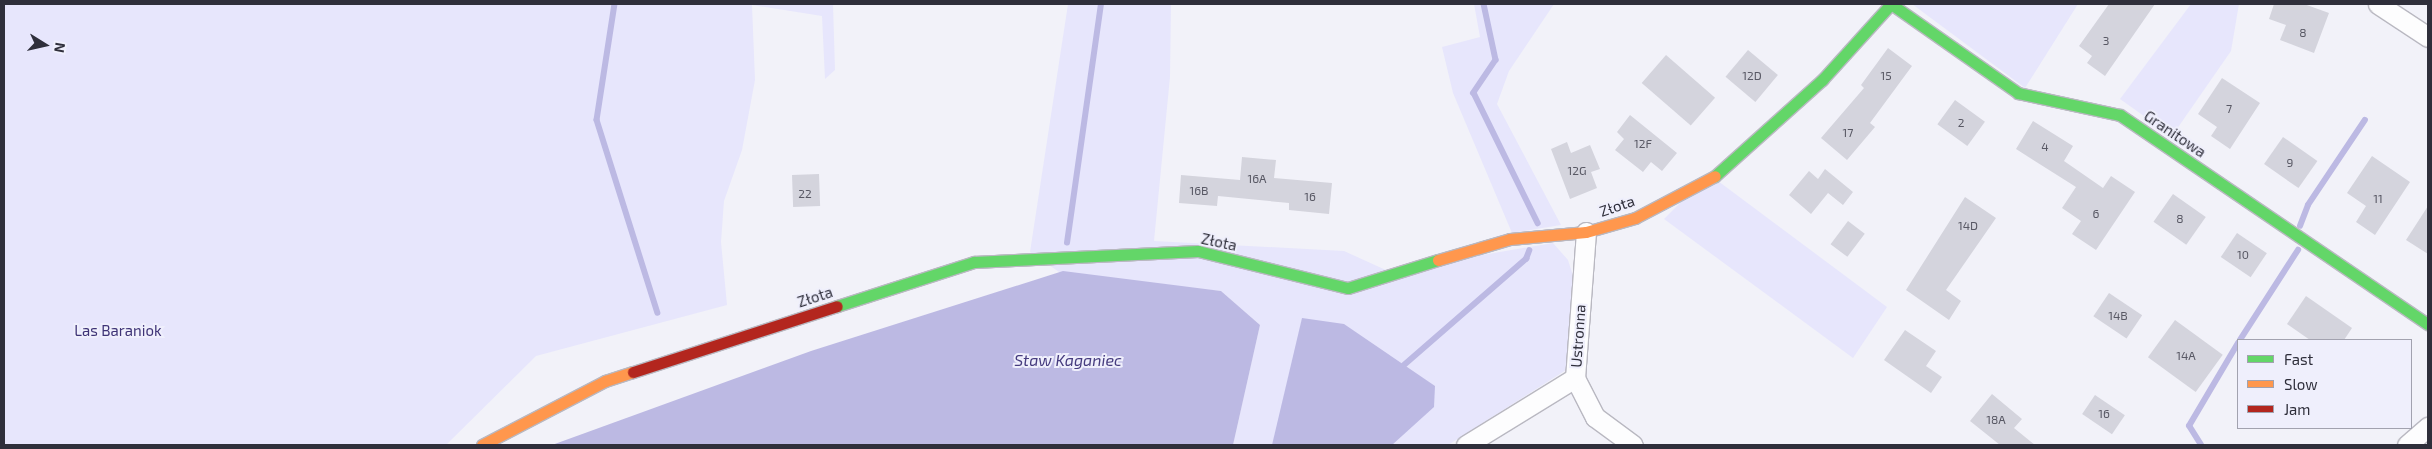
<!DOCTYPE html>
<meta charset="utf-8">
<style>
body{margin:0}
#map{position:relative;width:2432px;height:449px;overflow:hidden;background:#f2f2f9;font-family:"Exo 2",sans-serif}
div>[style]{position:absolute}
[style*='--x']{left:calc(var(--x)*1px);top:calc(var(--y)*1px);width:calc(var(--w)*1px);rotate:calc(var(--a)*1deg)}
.green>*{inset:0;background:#e7e6fc}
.water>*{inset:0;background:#bcb9e3}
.stream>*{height:5.5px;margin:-2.75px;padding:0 2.75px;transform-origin:2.75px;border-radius:2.75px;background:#bcb9e3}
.building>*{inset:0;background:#d4d4dd;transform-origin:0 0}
.roads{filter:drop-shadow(1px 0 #b9b8c1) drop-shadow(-1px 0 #b9b8c1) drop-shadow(0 1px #b9b8c1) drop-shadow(0 -1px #b9b8c1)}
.street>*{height:19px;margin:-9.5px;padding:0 9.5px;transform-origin:9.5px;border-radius:9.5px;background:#fdfdfe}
.fast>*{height:11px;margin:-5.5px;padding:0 5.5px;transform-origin:5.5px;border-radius:5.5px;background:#63d668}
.slow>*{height:11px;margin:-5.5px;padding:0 5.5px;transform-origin:5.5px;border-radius:5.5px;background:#ff974d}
.jam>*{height:11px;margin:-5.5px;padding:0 5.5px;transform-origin:5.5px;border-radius:5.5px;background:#b3261e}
span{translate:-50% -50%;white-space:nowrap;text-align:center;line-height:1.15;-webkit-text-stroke:4px #efeffc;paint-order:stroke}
.number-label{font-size:12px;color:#585864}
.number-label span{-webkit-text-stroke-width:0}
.street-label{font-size:15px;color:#2f2f3b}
.park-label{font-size:15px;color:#3e3376}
.water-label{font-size:16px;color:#463c7f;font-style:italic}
.frame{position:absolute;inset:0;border:5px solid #2f2f3b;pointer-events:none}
.legend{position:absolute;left:2237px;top:339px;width:175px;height:90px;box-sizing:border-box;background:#efeffc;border:1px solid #a2a2af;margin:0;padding:6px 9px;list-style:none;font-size:15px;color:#2f2f3b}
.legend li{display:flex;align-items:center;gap:10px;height:25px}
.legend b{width:25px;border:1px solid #a2a2af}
.north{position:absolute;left:20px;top:20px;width:50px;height:50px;-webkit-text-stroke:4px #efeffc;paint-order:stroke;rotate:100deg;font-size:14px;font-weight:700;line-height:20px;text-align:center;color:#2f2f3b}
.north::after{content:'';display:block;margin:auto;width:18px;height:22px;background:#2f2f3b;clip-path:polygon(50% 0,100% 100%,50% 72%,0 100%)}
</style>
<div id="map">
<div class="green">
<div style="clip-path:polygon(4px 4px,833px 4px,835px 70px,825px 79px,822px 16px,752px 5px,755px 80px,742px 150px,724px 201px,721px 242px,727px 305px,536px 356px,446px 445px,4px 445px)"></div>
<div style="clip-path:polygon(1068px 4px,1171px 4px,1170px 77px,1154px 241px,1344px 251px,1388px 271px,1553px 243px,1568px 260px,1575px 282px,1566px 370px,1448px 445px,1233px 445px,1260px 325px,1221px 291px,1062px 274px,1030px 252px)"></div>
<div style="clip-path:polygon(1474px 4px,1554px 4px,1509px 71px,1497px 104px,1561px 225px,1512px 233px,1453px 93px,1442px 47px,1480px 37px)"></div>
<div style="clip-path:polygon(1912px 4px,2078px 4px,2025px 88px)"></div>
<div style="clip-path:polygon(2191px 4px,2239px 4px,2231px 51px,2172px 136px,2120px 99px)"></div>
<div style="clip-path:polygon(1718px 181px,1887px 307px,1853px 358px,1664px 219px,1682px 201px)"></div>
</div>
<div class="water">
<div style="clip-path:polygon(1063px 271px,1221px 291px,1260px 325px,1233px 445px,552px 445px,811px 351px)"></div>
<div style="clip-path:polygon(1302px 318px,1344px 324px,1435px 386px,1434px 407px,1392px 445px,1272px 445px)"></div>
</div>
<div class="stream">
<div style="--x:615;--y:4;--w:117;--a:98.8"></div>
<div style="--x:597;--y:120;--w:202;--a:72.5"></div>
<div style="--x:1484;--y:4;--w:57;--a:77.9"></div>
<div style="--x:1496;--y:60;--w:40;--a:124"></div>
<div style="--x:1474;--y:93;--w:145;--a:63.8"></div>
<div style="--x:2300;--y:226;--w:22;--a:-69"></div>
<div style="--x:2308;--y:205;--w:102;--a:-56.2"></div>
<div style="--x:1067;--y:243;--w:241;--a:-81.9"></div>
<div style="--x:2240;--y:340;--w:107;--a:-57.2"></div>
<div style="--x:1404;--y:365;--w:162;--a:-41"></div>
<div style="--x:1526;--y:259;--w:9;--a:-69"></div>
<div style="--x:2201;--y:445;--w:22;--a:-122"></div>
<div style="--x:2189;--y:426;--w:96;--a:-59.4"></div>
</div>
<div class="building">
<div style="clip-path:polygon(2109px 4px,2155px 4px,2105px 76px,2087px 63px,2092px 56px,2079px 46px)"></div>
<div style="clip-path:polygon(2274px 4px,2304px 4px,2329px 13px,2314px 53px,2280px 40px,2286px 25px,2269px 19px)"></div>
<div style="clip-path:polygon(1888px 48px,1912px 66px,1870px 123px,1875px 127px,1847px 160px,1821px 138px,1864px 88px,1861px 85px)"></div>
<div style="left:1748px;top:50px;width:39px;height:35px;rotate:40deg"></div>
<div style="left:1666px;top:55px;width:65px;height:37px;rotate:41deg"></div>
<div style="clip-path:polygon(2222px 78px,2260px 103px,2230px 149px,2211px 136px,2217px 127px,2198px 114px)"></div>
<div style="left:1955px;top:100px;width:37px;height:30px;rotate:36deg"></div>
<div style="clip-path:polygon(1630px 115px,1677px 153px,1662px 171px,1651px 162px,1643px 172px,1615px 150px,1624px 139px,1617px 132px)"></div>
<div style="clip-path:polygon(2033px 121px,2073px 146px,2064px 161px,2103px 188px,2111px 176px,2135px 192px,2096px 250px,2072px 234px,2081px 221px,2062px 208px,2076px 187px,2016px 149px)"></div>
<div style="left:2283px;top:137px;width:42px;height:33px;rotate:35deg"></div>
<div style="clip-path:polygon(1567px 142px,1571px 153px,1590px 145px,1600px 169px,1591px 172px,1597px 188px,1570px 199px,1551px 149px)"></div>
<div style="clip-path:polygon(2372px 156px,2410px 182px,2375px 235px,2356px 222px,2366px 206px,2347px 193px)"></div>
<div style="clip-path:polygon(1242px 157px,1276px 160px,1274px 178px,1332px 183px,1329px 214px,1289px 210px,1289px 203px,1218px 196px,1217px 206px,1179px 203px,1181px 175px,1240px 180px)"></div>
<div style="clip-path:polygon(1825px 169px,1853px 192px,1843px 205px,1828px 193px,1811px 214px,1789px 195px,1809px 171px,1818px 179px)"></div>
<div style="left:819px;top:174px;width:32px;height:27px;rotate:88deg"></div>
<div style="left:2173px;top:194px;width:40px;height:34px;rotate:35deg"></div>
<div style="clip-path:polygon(1965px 197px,1996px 218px,1946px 290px,1961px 301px,1949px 320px,1906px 290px)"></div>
<div style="clip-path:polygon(2428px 206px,2428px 254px,2406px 240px)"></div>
<div style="left:1848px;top:221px;width:21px;height:29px;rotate:37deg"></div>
<div style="left:2237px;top:233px;width:36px;height:29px;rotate:34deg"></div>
<div style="left:2109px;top:293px;width:40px;height:28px;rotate:34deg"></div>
<div style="clip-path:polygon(2306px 296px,2352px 328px,2344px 340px,2310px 340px,2287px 324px)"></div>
<div style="left:2175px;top:320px;width:59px;height:46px;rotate:36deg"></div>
<div style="clip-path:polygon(1905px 330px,1936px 351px,1926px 366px,1942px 377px,1931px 393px,1884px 360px)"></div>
<div style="clip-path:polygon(1992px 394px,2022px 419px,2014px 428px,2035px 445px,2000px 445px,1970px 421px)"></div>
<div style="left:2095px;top:395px;width:36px;height:23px;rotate:34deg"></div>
</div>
<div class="roads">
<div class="street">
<div style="--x:2378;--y:4;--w:60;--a:33.4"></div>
<div style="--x:1586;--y:232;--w:146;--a:94.3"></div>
<div style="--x:1575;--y:378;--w:44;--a:62.9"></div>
<div style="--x:1595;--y:417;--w:47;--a:36.4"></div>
<div style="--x:1466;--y:445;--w:128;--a:-31.6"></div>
<div style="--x:2407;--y:445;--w:28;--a:-41"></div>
</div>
<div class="fast">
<div style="--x:1891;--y:4;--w:155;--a:35"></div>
<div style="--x:2018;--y:93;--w:104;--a:12.2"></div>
<div style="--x:2120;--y:115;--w:372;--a:34.2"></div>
<div style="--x:1715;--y:176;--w:144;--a:-41.9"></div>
<div style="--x:1822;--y:80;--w:103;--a:-47.8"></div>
<div style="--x:837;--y:306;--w:144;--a:-17.8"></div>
<div style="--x:974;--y:262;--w:224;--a:-2.8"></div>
<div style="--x:1198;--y:251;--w:154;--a:13.9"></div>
<div style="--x:1348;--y:288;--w:94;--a:-17.3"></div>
</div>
<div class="slow">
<div style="--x:1438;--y:260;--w:75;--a:-16.3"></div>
<div style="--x:1510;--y:239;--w:76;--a:-5.3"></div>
<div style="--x:1586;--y:232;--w:51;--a:-15.9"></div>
<div style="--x:1635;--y:218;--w:90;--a:-27.7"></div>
<div style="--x:482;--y:445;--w:139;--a:-27.5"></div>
<div style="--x:605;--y:381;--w:29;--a:-18"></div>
</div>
<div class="jam">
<div style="--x:633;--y:372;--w:214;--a:-17.9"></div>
</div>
</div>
<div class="number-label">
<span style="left:2303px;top:33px">8</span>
<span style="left:2106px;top:41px">3</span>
<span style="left:1752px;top:76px">12D</span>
<span style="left:1886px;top:76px">15</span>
<span style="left:2229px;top:109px">7</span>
<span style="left:1961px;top:123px">2</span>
<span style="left:1848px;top:133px">17</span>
<span style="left:1643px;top:144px">12F</span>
<span style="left:2045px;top:147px">4</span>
<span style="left:2290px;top:163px">9</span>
<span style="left:1577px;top:171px">12G</span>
<span style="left:1257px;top:179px">16A</span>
<span style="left:1199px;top:191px">16B</span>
<span style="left:805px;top:194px">22</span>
<span style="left:1310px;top:197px">16</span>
<span style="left:2378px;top:199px">11</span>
<span style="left:2096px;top:214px">6</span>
<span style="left:2180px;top:219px">8</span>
<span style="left:1968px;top:226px">14D</span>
<span style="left:2243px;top:255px">10</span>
<span style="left:2118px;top:316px">14B</span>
<span style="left:2186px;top:356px">14A</span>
<span style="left:2104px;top:414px">16</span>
<span style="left:1996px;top:420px">18A</span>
</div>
<div class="street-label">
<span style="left:2175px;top:134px;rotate:34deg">Granitowa</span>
<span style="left:1617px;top:206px;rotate:-19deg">Złota</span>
<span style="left:1219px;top:242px;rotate:12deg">Złota</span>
<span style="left:815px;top:297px;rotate:-18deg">Złota</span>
<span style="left:1578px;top:336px;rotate:-86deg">Ustronna</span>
</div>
<div class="park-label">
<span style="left:118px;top:331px">Las Baraniok</span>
</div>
<div class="water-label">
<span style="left:1068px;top:360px">Staw Kaganiec</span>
</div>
<div class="frame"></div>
<ul class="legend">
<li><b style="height:6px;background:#63d668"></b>Fast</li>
<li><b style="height:6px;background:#ff974d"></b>Slow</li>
<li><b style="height:6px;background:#b3261e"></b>Jam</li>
</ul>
<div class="north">N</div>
</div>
